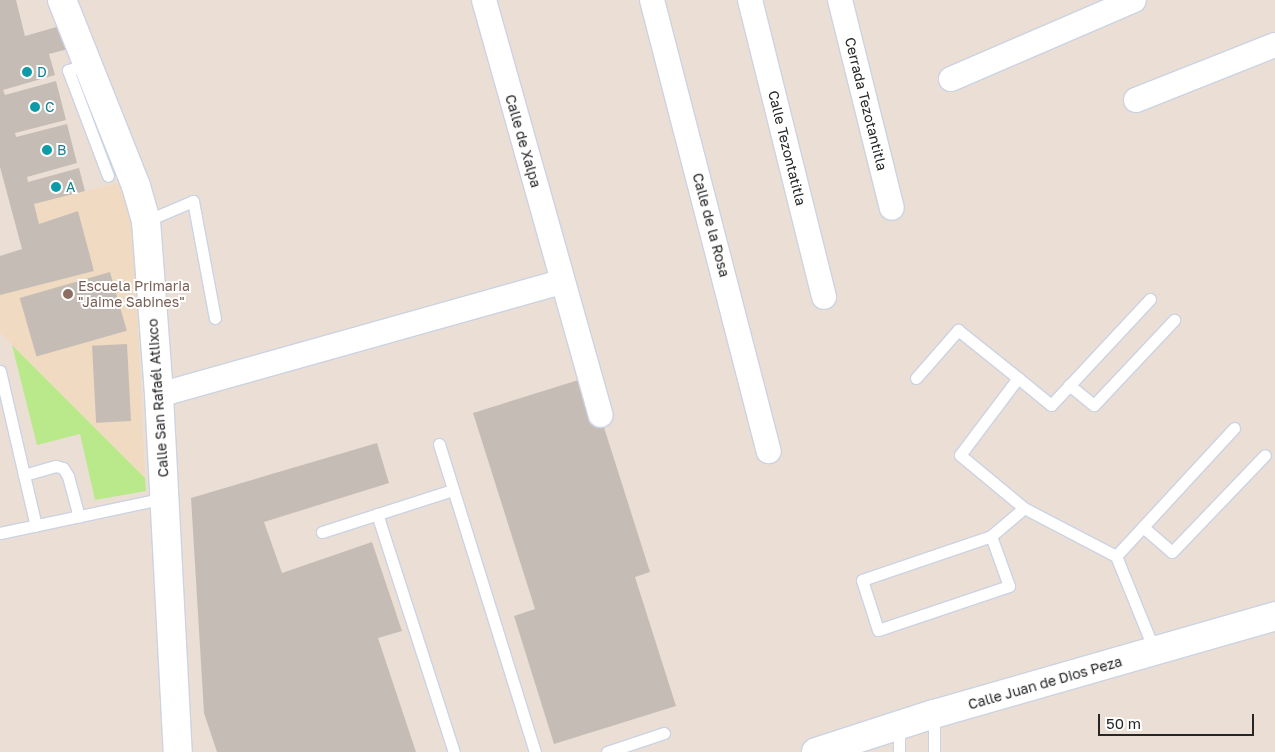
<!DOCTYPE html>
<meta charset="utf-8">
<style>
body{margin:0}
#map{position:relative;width:1275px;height:752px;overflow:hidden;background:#ebded5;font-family:"Golos Text",sans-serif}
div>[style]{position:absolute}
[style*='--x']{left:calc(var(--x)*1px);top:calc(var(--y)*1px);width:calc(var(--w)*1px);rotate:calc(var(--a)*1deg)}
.education>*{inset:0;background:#f0dac2}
.green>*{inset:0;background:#bae98b}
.building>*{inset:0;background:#c5bdb5;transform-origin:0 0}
.roads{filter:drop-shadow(1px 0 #cbd3e2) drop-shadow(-1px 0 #cbd3e2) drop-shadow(0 1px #cbd3e2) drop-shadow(0 -1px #cbd3e2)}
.lane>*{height:11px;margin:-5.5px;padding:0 5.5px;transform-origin:5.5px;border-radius:5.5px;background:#fff}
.street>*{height:24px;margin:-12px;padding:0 12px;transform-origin:12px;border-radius:12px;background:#fff}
.secondary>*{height:28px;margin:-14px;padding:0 14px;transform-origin:14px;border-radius:14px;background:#fff}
.dots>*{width:14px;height:14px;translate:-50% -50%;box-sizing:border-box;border:2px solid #fff;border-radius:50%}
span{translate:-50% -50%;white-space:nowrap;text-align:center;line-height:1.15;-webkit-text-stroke:4px #fff;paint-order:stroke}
.culture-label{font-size:14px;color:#0d838f}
.left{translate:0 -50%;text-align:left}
.street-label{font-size:14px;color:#262626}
.education-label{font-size:14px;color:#785e54}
.scale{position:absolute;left:1098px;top:714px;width:156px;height:22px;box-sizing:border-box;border:2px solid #262626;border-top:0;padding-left:6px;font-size:15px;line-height:18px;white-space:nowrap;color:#262626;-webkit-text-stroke:4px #fff;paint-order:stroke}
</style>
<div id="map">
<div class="education">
<div style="clip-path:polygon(118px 183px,133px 221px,145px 478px,0 333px,0 256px,44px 244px,34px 204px)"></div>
</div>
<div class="green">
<div style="clip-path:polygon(12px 345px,145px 478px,146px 491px,95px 500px,80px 434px,37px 445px)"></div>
</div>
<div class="building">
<div style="clip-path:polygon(0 0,16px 0,25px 36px,60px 26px,68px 49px,49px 54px,55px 75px,3px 90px,5px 95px,56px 81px,66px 120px,15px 133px,16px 137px,67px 124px,77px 163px,27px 177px,28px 182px,79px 168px,85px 191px,34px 204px,39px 224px,78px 211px,94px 271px,0 295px,0 256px,22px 249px,0 167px)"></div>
<div style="left:110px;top:272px;width:61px;height:94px;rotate:74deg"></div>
<div style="left:127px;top:344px;width:77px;height:35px;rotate:87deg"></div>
<div style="clip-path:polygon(588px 377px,650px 572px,635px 577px,676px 706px,554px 744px,514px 616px,535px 609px,473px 413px)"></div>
<div style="clip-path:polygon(377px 443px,389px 483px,264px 522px,282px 573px,372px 542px,402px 631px,378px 638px,416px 752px,217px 752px,204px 713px,191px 498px)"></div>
</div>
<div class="roads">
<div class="lane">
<div style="--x:87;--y:64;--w:20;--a:162"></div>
<div style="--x:68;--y:70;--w:113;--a:69.3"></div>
<div style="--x:146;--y:221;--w:51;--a:-23.1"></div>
<div style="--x:193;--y:201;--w:119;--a:79.4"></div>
<div style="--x:1150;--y:299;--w:145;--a:133"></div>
<div style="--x:1051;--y:405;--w:43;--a:-140.7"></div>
<div style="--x:1018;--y:378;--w:96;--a:127"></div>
<div style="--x:960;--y:455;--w:83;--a:39.6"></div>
<div style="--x:1024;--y:508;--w:104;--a:27.6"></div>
<div style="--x:1116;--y:556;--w:104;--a:67.9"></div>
<div style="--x:0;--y:371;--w:107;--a:77"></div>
<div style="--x:24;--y:475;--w:33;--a:-16"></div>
<div style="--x:56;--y:466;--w:7;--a:16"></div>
<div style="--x:63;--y:468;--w:9;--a:58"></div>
<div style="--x:68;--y:476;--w:42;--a:75"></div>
<div style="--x:916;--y:378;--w:64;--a:-48.8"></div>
<div style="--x:958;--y:330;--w:77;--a:38.7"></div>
<div style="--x:1069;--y:385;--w:32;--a:39"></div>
<div style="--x:1094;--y:405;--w:117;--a:-46.7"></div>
<div style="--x:439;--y:444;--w:323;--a:72.7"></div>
<div style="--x:24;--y:475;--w:52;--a:76.8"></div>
<div style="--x:377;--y:514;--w:250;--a:72.1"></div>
<div style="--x:1143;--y:527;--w:38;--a:41"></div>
<div style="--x:1172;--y:552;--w:134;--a:-46.2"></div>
<div style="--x:322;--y:532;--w:138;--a:-17.8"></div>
<div style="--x:0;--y:533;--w:168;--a:-12"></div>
<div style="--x:991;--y:536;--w:53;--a:70.2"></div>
<div style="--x:1009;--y:586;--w:138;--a:161.4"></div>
<div style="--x:878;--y:630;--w:52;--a:-107.7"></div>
<div style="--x:862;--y:580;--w:136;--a:-18.8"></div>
<div style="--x:991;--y:536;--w:43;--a:-40.3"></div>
<div style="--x:1116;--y:556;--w:174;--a:-47.3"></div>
<div style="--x:899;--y:726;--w:26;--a:90"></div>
<div style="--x:607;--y:752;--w:60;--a:-18.4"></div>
<div style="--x:934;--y:752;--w:38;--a:-90"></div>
</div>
<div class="street">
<div style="--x:484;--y:0;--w:431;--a:74.3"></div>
<div style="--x:652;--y:0;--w:466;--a:75.5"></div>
<div style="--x:750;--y:0;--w:306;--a:76"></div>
<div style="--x:840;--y:0;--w:214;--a:76"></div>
<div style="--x:951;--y:79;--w:199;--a:-23.3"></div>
<div style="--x:1136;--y:100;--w:149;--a:-21.6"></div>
<div style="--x:159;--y:395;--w:419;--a:-15.7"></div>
</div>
<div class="secondary">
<div style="--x:62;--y:0;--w:200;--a:68.3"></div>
<div style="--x:136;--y:186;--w:36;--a:74"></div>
<div style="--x:146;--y:221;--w:174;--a:85.7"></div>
<div style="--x:159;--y:395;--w:358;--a:87"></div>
<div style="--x:816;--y:752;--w:124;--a:-17.9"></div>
<div style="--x:934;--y:714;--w:355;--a:-16"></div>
</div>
</div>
<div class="dots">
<div style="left:27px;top:72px;background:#0f9aa8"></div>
<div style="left:35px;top:107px;background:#0f9aa8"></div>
<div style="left:47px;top:150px;background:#0f9aa8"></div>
<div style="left:56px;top:187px;background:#0f9aa8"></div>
<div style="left:68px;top:294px;background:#8d6e63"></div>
</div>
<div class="culture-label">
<span class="left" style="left:37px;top:72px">D</span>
<span class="left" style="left:45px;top:107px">C</span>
<span class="left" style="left:57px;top:150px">B</span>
<span class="left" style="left:66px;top:187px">A</span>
</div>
<div class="street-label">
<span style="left:866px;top:104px;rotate:76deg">Cerrada Tezotantitla</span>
<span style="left:523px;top:141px;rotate:74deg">Calle de Xalpa</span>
<span style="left:787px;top:148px;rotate:76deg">Calle Tezontatitla</span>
<span style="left:711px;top:225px;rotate:75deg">Calle de la Rosa</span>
<span style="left:158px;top:398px;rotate:-94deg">Calle San Rafaél Atlixco</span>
<span style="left:1045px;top:683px;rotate:-16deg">Calle Juan de Dios Peza</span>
</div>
<div class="education-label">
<span class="left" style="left:78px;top:294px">Escuela Primaria<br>"Jaime Sabines"</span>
</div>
<div class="scale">50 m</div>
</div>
